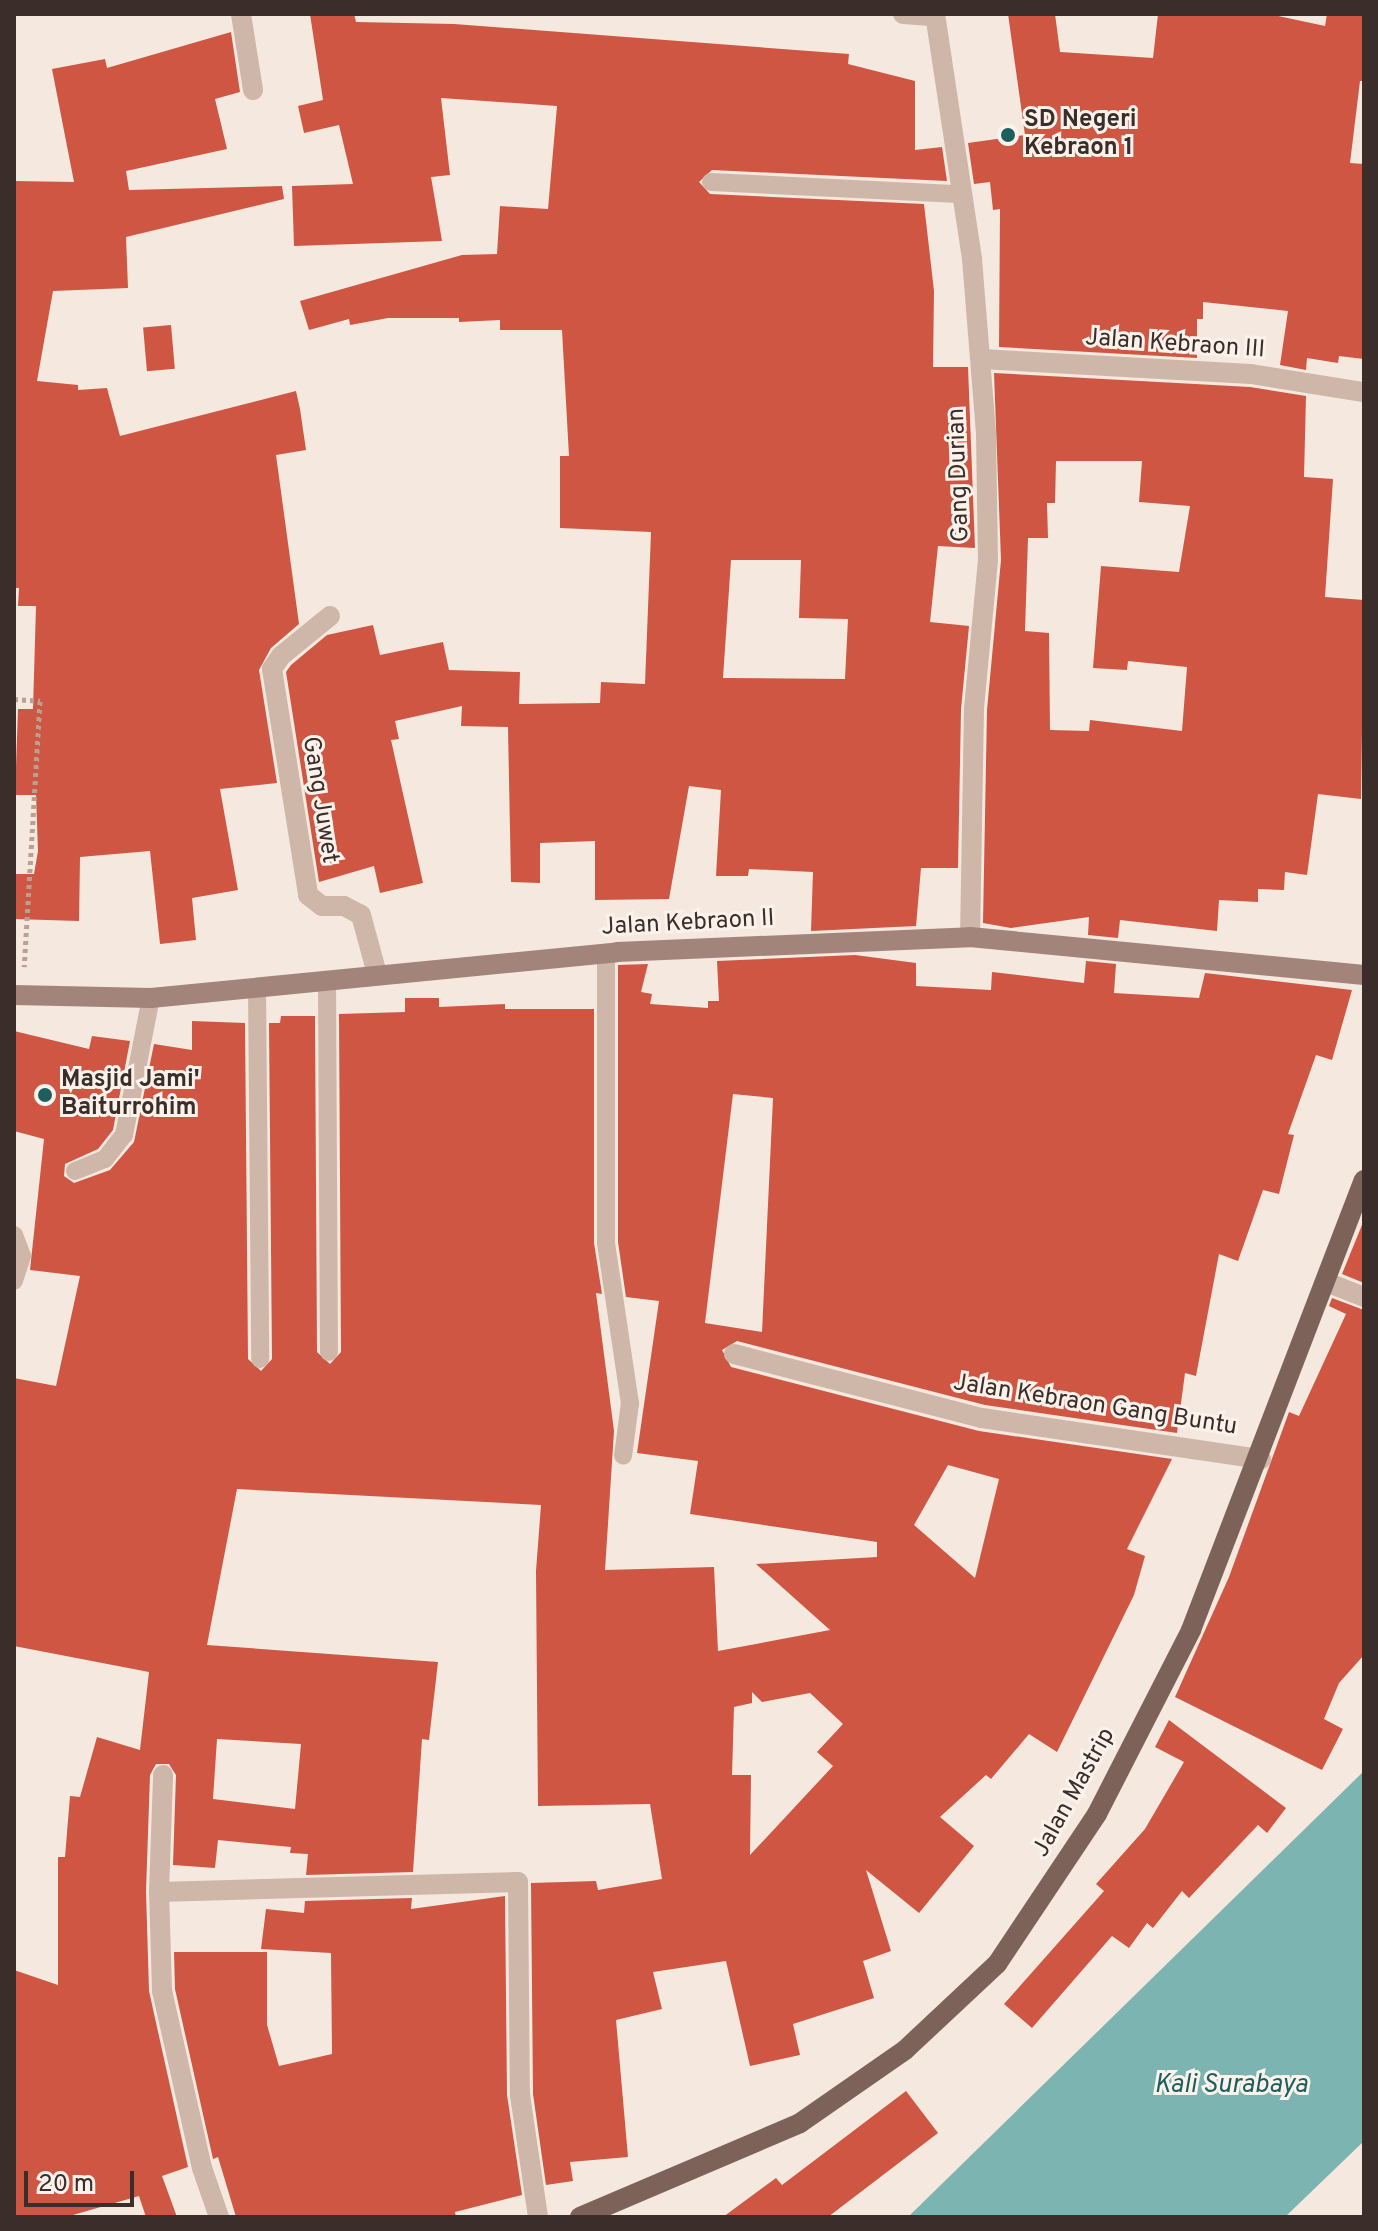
<!DOCTYPE html>
<style>
body{margin:0}
#map{position:relative;width:1378px;height:2231px;overflow:hidden;background:#f4e8df;font-family:Overpass,sans-serif}
div>[style]{position:absolute}
[style*='--x']{left:calc(var(--x)*1px);top:calc(var(--y)*1px);width:calc(var(--w)*1px);rotate:calc(var(--a)*1deg)}
.water>*{inset:0;background:#7bb4b0}
.building>*{inset:0;background:#ce5643;transform-origin:0 0}
.path>*{height:5px;margin-top:-2.5px;transform-origin:0;background:repeating-linear-gradient(90deg,#baa093 0 4px,transparent 0 8px)}
.lane>*{height:18px;margin:-9px;padding:0 9px;transform-origin:9px;border-radius:9px;background:#ceb6a9}
.street>*{height:20px;margin:-10px;padding:0 10px;transform-origin:10px;border-radius:10px;background:#ceb6a9}
.secondary>*{height:20px;margin:-10px;padding:0 10px;transform-origin:10px;border-radius:10px;background:#a2847a}
.primary>*{height:20px;margin:-10px;padding:0 10px;transform-origin:10px;border-radius:10px;background:#7d625a}
.dots>*{width:22px;height:22px;translate:-50% -50%;box-sizing:border-box;border:4px solid #fbf2ec;border-radius:50%}
span{translate:-50% -50%;white-space:nowrap;text-align:center;line-height:1.15;-webkit-text-stroke:6px #fbf2ec;paint-order:stroke}
.poi-label{font-size:24px;color:#3b2d29;font-weight:700}
.left{translate:0 -50%;text-align:left}
.street-label{font-size:24px;color:#3b2d29}
.water-label{font-size:26px;color:#1c5f5d;font-style:italic}
.frame{position:absolute;inset:0;border:16px solid #3b2d29;pointer-events:none}
.scale{position:absolute;left:24px;top:2171px;width:110px;height:36px;box-sizing:border-box;border:4px solid #3b2d29;border-top:0;padding-left:10px;font-size:24px;line-height:28px;white-space:nowrap;color:#3b2d29;-webkit-text-stroke:6px #fbf2ec;paint-order:stroke}
</style>
<div id="map">
<div class="water">
<div style="clip-path:polygon(1364px 1771px,1364px 2141px,1285px 2217px,908px 2217px)"></div>
</div>
<div class="building">
<div style="clip-path:polygon(evenodd,310px 14px,354px 14px,356px 22px,454px 24px,849px 54px,848px 64px,915px 81px,915px 150px,942px 147px,947px 181px,712px 170px,699px 182px,710px 194px,924px 204px,934px 291px,933px 367px,968px 367px,975px 548px,938px 546px,930px 622px,969px 626px,961px 709px,958px 868px,921px 868px,916px 926px,811px 931px,813px 872px,749px 869px,748px 876px,716px 876px,721px 790px,689px 786px,669px 899px,595px 900px,595px 841px,540px 843px,540px 883px,511px 882px,508px 727px,461px 726px,462px 706px,395px 721px,399px 739px,391px 740px,423px 883px,380px 893px,374px 866px,319px 882px,286px 672px,291px 665px,327px 635px,373px 625px,380px 655px,443px 642px,449px 670px,520px 672px,519px 704px,600px 703px,601px 682px,645px 684px,651px 532px,560px 528px,560px 456px,569px 456px,562px 330px,500px 330px,500px 320px,459px 322px,459px 318px,388px 318px,350px 325px,349px 319px,309px 330px,300px 301px,462px 255px,497px 254px,500px 206px,548px 209px,557px 106px,441px 98px,450px 175px,431px 177px,442px 241px,294px 246px,292px 186px,353px 184px,339px 125px,304px 133px,298px 106px,323px 100px,310px 14px,731px 560px,801px 560px,799px 618px,848px 619px,845px 679px,723px 678px,731px 560px)"></div>
<div style="clip-path:polygon(1008px 14px,1055px 14px,1060px 52px,1153px 58px,1158px 14px,1269px 14px,1325px 26px,1327px 14px,1364px 14px,1364px 81px,1360px 81px,1350px 163px,1364px 164px,1364px 359px,1339px 356px,1338px 363px,1307px 358px,1306px 370px,1280px 365px,1288px 311px,1203px 302px,1203px 319px,1197px 319px,1197px 358px,999px 347px,1000px 209px,993px 210px,990px 182px,974px 184px,968px 143px,1025px 135px)"></div>
<div style="clip-path:polygon(231px 32px,240px 92px,215px 99px,227px 149px,126px 171px,129px 190px,282px 186px,284px 199px,126px 237px,128px 288px,53px 291px,37px 381px,78px 385px,78px 390px,107px 388px,120px 436px,296px 391px,300px 409px,306px 450px,276px 455px,299px 624px,271px 648px,259px 670px,277px 783px,220px 789px,238px 890px,192px 898px,196px 940px,160px 944px,150px 851px,80px 857px,79px 921px,14px 919px,14px 874px,34px 874px,38px 851px,36px 795px,15px 795px,18px 709px,33px 709px,36px 606px,18px 606px,19px 588px,14px 588px,14px 181px,74px 182px,52px 69px,105px 59px,107px 68px)"></div>
<div style="left:171px;top:325px;width:44px;height:28px;rotate:85deg"></div>
<div style="clip-path:polygon(evenodd,994px 373px,1250px 387px,1306px 396px,1304px 477px,1333px 479px,1325px 597px,1364px 600px,1361px 799px,1318px 794px,1307px 875px,1285px 872px,1284px 890px,1258px 889px,1258px 902px,1219px 900px,1217px 931px,1120px 920px,1118px 938px,1088px 935px,1089px 917px,1011px 928px,983px 923px,987px 710px,1001px 560px,994px 373px,1056px 461px,1142px 461px,1139px 502px,1190px 506px,1179px 572px,1101px 566px,1093px 668px,1127px 670px,1128px 661px,1187px 667px,1182px 731px,1090px 720px,1089px 731px,1050px 730px,1049px 633px,1025px 631px,1028px 538px,1048px 538px,1047px 503px,1055px 503px,1056px 461px)"></div>
<div style="clip-path:polygon(evenodd,855px 955px,916px 963px,916px 986px,991px 990px,992px 972px,1084px 983px,1086px 961px,1116px 964px,1114px 993px,1199px 998px,1205px 973px,1352px 990px,1332px 1060px,1316px 1055px,1288px 1134px,1294px 1135px,1279px 1194px,1263px 1190px,1238px 1261px,1219px 1254px,1196px 1376px,1185px 1373px,1177px 1433px,985px 1405px,737px 1341px,722px 1350px,731px 1367px,979px 1431px,1172px 1459px,1127px 1549px,1145px 1556px,1134px 1595px,1057px 1752px,1029px 1734px,991px 1779px,986px 1775px,940px 1817px,974px 1846px,919px 1913px,866px 1870px,891px 1951px,863px 1961px,874px 1998px,793px 2024px,800px 2055px,750px 2066px,726px 1961px,653px 1972px,662px 2009px,616px 2020px,628px 2157px,570px 2162px,573px 2181px,546px 2185px,533px 2094px,531px 1883px,596px 1881px,598px 1890px,662px 1879px,650px 1804px,538px 1806px,536px 1571px,541px 1505px,237px 1489px,207px 1645px,438px 1662px,429px 1740px,422px 1739px,413px 1872px,306px 1875px,308px 1854px,290px 1853px,291px 1847px,218px 1840px,215px 1868px,173px 1865px,176px 1775px,169px 1764px,156px 1764px,150px 1775px,146px 1892px,149px 1991px,188px 2167px,162px 2176px,177px 2217px,146px 2217px,139px 2196px,66px 2217px,14px 2217px,14px 1970px,58px 1985px,58px 1857px,65px 1857px,70px 1796px,80px 1797px,97px 1737px,140px 1750px,149px 1672px,14px 1646px,14px 1378px,56px 1386px,80px 1276px,30px 1270px,44px 1139px,14px 1131px,14px 1031px,89px 1049px,92px 1036px,130px 1041px,113px 1130px,98px 1149px,65px 1164px,64px 1176px,74px 1183px,110px 1170px,134px 1142px,154px 1044px,192px 1050px,192px 1021px,245px 1023px,248px 1359px,261px 1371px,272px 1359px,269px 1023px,280px 1023px,281px 1016px,315px 1016px,317px 1352px,330px 1364px,341px 1352px,339px 1014px,405px 1012px,405px 998px,439px 998px,439px 1007px,505px 1004px,505px 1009px,594px 1009px,594px 1243px,602px 1294px,596px 1293px,614px 1431px,605px 1570px,714px 1567px,718px 1651px,830px 1630px,756px 1564px,877px 1557px,877px 1542px,690px 1514px,698px 1461px,637px 1453px,659px 1301px,626px 1297px,618px 1242px,618px 965px,648px 964px,641px 992px,652px 994px,650px 1004px,708px 1008px,708px 1001px,719px 1001px,717px 961px,855px 955px,733px 1094px,773px 1098px,762px 1332px,705px 1323px,733px 1094px,855px 955px,948px 1465px,999px 1479px,975px 1578px,914px 1525px,948px 1465px,855px 955px,752px 1692px,762px 1702px,810px 1693px,843px 1724px,817px 1752px,833px 1766px,750px 1855px,751px 1775px,732px 1775px,734px 1707px,752px 1703px,752px 1692px,855px 955px,217px 1739px,301px 1744px,295px 1809px,213px 1799px,217px 1739px)"></div>
<div style="clip-path:polygon(1364px 1220px,1364px 1283px,1342px 1274px)"></div>
<div style="clip-path:polygon(1332px 1298px,1364px 1310px,1364px 1655px,1339px 1683px,1324px 1719px,1343px 1729px,1322px 1770px,1175px 1697px,1229px 1577px,1289px 1412px,1299px 1416px,1346px 1314px,1329px 1306px)"></div>
<div style="clip-path:polygon(1169px 1720px,1286px 1808px,1267px 1833px,1258px 1825px,1189px 1898px,1182px 1891px,1153px 1928px,1147px 1923px,1129px 1948px,1112px 1936px,1032px 2028px,1004px 2004px,1104px 1891px,1096px 1884px,1145px 1829px,1184px 1762px,1155px 1747px)"></div>
<div style="clip-path:polygon(505px 1896px,507px 2095px,522px 2195px,455px 2212px,456px 2217px,236px 2217px,218px 2157px,213px 2159px,175px 1989px,174px 1952px,267px 1952px,267px 2025px,279px 2066px,332px 2054px,331px 1953px,261px 1949px,266px 1909px,304px 1913px,305px 1901px,412px 1898px,411px 1909px)"></div>
<div style="clip-path:polygon(906px 2091px,938px 2133px,828px 2217px,723px 2217px,776px 2178px,782px 2185px)"></div>
</div>
<div class="path">
<div style="--x:14;--y:699;--w:26;--a:4"></div>
<div style="--x:40;--y:701;--w:266;--a:93.4"></div>
</div>
<div class="lane">
<div style="--x:711;--y:182;--w:248;--a:2.8"></div>
<div style="--x:606;--y:953;--w:290;--a:90"></div>
<div style="--x:606;--y:1243;--w:162;--a:81.5"></div>
<div style="--x:630;--y:1403;--w:53;--a:97.5"></div>
<div style="--x:327;--y:980;--w:372;--a:89.7"></div>
<div style="--x:257;--y:988;--w:371;--a:89.5"></div>
<div style="--x:75;--y:1171;--w:32;--a:-22"></div>
<div style="--x:105;--y:1159;--w:31;--a:-52"></div>
<div style="--x:124;--y:1135;--w:140;--a:-78.9"></div>
<div style="--x:14;--y:1235;--w:22;--a:69"></div>
<div style="--x:22;--y:1256;--w:26;--a:108"></div>
</div>
<div class="street">
<div style="--x:241;--y:14;--w:77;--a:81"></div>
<div style="--x:903;--y:14;--w:32;--a:4"></div>
<div style="--x:935;--y:14;--w:248;--a:81.4"></div>
<div style="--x:972;--y:259;--w:176;--a:85.4"></div>
<div style="--x:986;--y:434;--w:126;--a:89.1"></div>
<div style="--x:988;--y:560;--w:150;--a:95.4"></div>
<div style="--x:974;--y:709;--w:228;--a:91"></div>
<div style="--x:981;--y:359;--w:270;--a:3.2"></div>
<div style="--x:1251;--y:374;--w:114;--a:9.1"></div>
<div style="--x:330;--y:616;--w:63;--a:140.8"></div>
<div style="--x:281;--y:656;--w:16;--a:125"></div>
<div style="--x:272;--y:669;--w:229;--a:80.9"></div>
<div style="--x:308;--y:895;--w:18;--a:38"></div>
<div style="--x:322;--y:906;--w:22;--a:0"></div>
<div style="--x:344;--y:906;--w:19;--a:28"></div>
<div style="--x:361;--y:915;--w:61;--a:74.8"></div>
<div style="--x:1326;--y:1282;--w:41;--a:21.5"></div>
<div style="--x:734;--y:1354;--w:256;--a:14.5"></div>
<div style="--x:982;--y:1418;--w:282;--a:8.4"></div>
<div style="--x:159;--y:1892;--w:117;--a:-88"></div>
<div style="--x:219;--y:2217;--w:52;--a:-109.1"></div>
<div style="--x:202;--y:2168;--w:181;--a:-102.7"></div>
<div style="--x:162;--y:1991;--w:99;--a:-91.7"></div>
<div style="--x:159;--y:1892;--w:359;--a:-1.6"></div>
<div style="--x:518;--y:1882;--w:213;--a:89.5"></div>
<div style="--x:520;--y:2095;--w:123;--a:81.6"></div>
</div>
<div class="secondary">
<div style="--x:14;--y:995;--w:137;--a:1.3"></div>
<div style="--x:151;--y:998;--w:468;--a:-5.6"></div>
<div style="--x:617;--y:952;--w:353;--a:-2.4"></div>
<div style="--x:970;--y:937;--w:396;--a:5.5"></div>
</div>
<div class="primary">
<div style="--x:580;--y:2217;--w:239;--a:-23.1"></div>
<div style="--x:800;--y:2123;--w:128;--a:-34.8"></div>
<div style="--x:905;--y:2050;--w:126;--a:-43.1"></div>
<div style="--x:997;--y:1964;--w:180;--a:-56.3"></div>
<div style="--x:1097;--y:1814;--w:207;--a:-62.9"></div>
<div style="--x:1191;--y:1630;--w:482;--a:-69"></div>
</div>
<div class="dots">
<div style="left:1008px;top:135px;background:#1c5f5d"></div>
<div style="left:45px;top:1095px;background:#1c5f5d"></div>
</div>
<div class="poi-label">
<span class="left" style="left:1024px;top:135px">SD Negeri<br>Kebraon 1</span>
<span class="left" style="left:61px;top:1095px">Masjid Jami'<br>Baiturrohim</span>
</div>
<div class="street-label">
<span style="left:1175px;top:345px;rotate:4deg">Jalan Kebraon III</span>
<span style="left:960px;top:475px;rotate:-92deg">Gang Durian</span>
<span style="left:319px;top:800px;rotate:81deg">Gang Juwet</span>
<span style="left:688px;top:924px;rotate:-3deg">Jalan Kebraon II</span>
<span style="left:1095px;top:1406px;rotate:9deg">Jalan Kebraon Gang Buntu</span>
<span style="left:1075px;top:1793px;rotate:-61deg">Jalan Mastrip</span>
</div>
<div class="water-label">
<span style="left:1231px;top:2086px">Kali Surabaya</span>
</div>
<div class="frame"></div>
<div class="scale">20 m</div>
</div>
